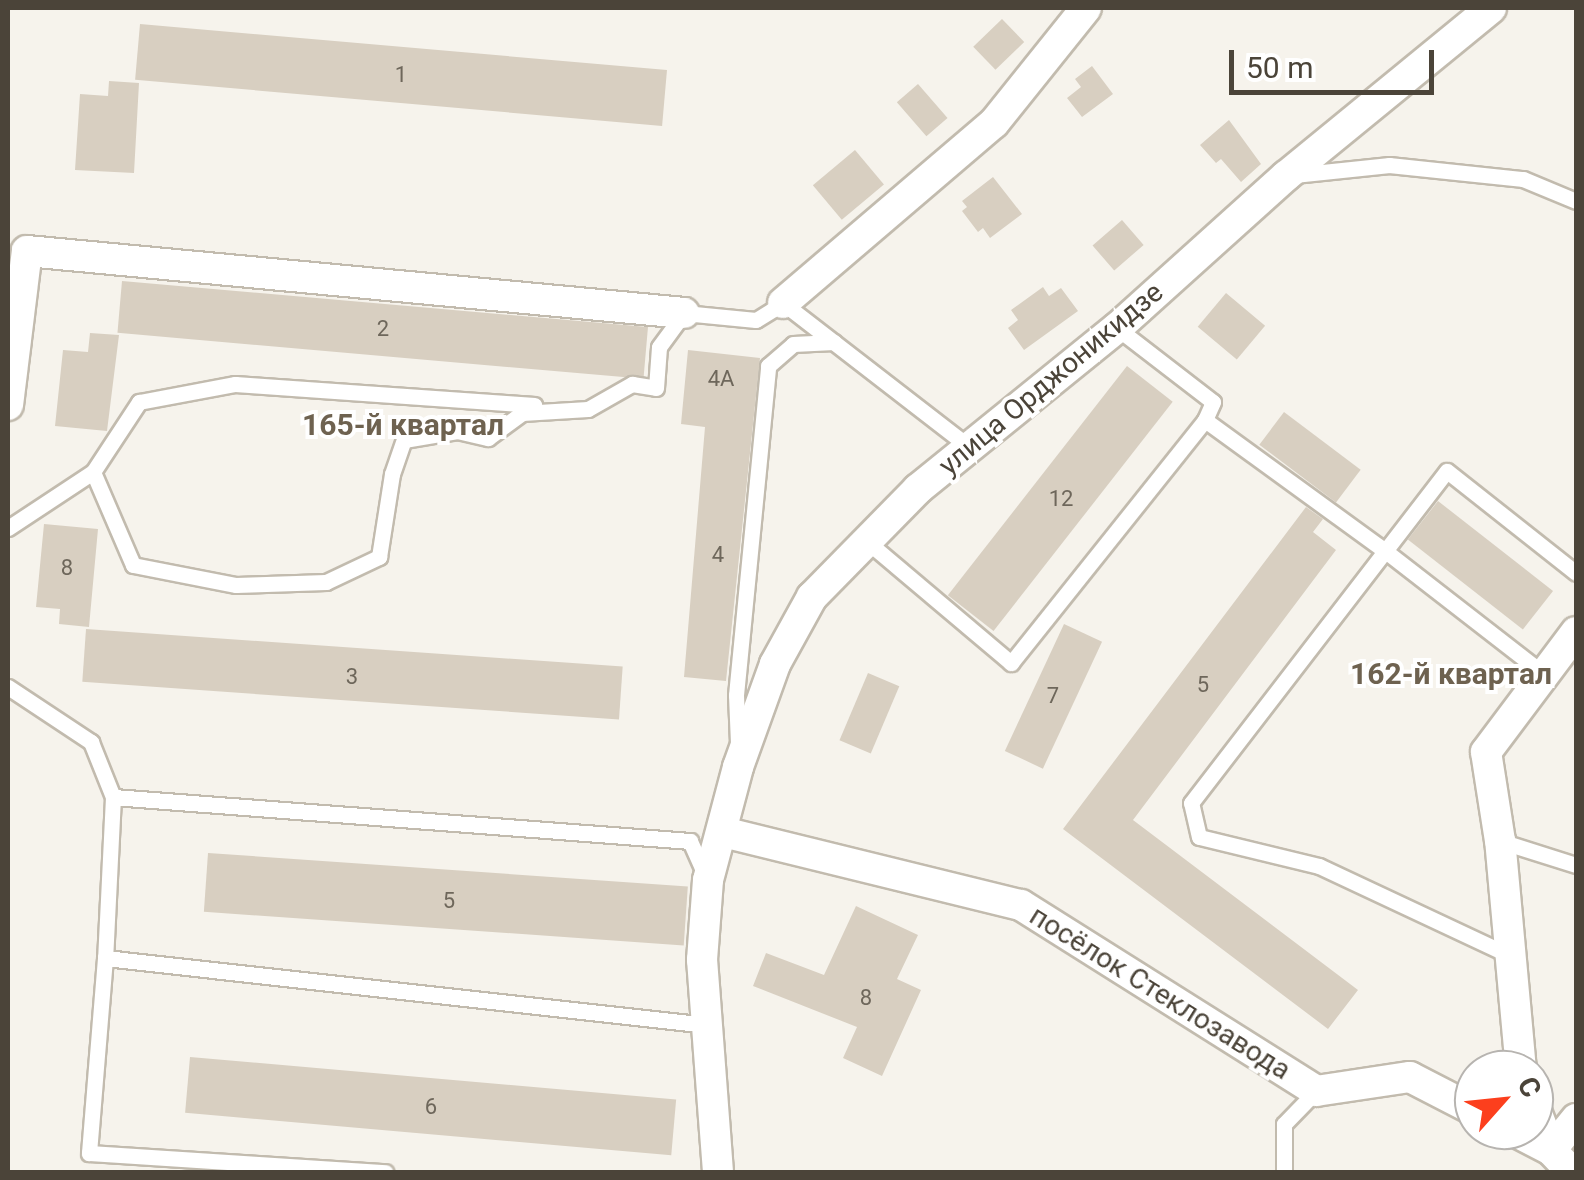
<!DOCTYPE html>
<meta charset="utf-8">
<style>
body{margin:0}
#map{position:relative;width:1584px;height:1180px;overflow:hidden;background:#f6f3ec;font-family:Roboto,sans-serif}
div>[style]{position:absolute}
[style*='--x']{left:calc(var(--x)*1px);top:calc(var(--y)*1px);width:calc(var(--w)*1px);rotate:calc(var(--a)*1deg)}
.building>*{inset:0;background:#d8cfc1;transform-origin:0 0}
.roads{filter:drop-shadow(2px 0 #c2bbae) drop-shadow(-2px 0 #c2bbae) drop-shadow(0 2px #c2bbae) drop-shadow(0 -2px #c2bbae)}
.lane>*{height:15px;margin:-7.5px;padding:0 7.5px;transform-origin:7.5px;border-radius:7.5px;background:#fff}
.street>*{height:30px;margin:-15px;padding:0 15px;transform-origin:15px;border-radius:15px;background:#fff}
span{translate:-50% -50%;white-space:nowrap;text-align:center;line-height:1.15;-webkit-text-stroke:8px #fff;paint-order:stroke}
.number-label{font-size:22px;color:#6e675b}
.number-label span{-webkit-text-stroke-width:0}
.street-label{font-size:28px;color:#4b4439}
.neighbourhood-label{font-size:30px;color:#6e6250;font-weight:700}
.frame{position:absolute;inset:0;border:10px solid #4b4439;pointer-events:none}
.north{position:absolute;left:1454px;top:1050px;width:100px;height:100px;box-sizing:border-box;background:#fff;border:2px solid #b7b4b0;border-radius:50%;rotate:63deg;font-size:28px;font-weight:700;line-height:40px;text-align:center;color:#4b4439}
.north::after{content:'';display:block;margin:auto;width:35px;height:45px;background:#fc3f1d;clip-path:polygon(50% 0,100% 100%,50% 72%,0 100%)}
.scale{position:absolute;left:1229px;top:50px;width:205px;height:45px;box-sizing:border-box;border:5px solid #4b4439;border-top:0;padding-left:12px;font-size:30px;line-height:35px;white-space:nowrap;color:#4b4439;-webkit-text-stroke:8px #fff;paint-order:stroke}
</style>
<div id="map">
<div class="building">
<div style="left:1002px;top:19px;width:32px;height:40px;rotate:46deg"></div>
<div style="left:140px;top:24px;width:529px;height:56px;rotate:5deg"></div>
<div style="clip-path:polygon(1092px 66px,1113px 94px,1082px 117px,1067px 98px,1081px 87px,1075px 79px)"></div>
<div style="clip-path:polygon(109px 81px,139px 83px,134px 173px,75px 170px,80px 94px,108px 96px)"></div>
<div style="left:918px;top:84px;width:45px;height:28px;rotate:49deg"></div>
<div style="clip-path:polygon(1229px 120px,1261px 164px,1241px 182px,1221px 159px,1216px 163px,1200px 145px)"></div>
<div style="left:855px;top:150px;width:45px;height:55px;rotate:50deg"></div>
<div style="clip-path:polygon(993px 177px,1022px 214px,990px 238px,983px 228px,978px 232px,962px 211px,967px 207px,962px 201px)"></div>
<div style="left:1122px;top:220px;width:33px;height:39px;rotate:49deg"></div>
<div style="left:122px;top:281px;width:528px;height:52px;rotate:5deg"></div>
<div style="clip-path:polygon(1043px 287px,1049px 296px,1061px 288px,1078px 311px,1024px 350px,1008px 328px,1018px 320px,1011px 310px)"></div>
<div style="left:1226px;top:293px;width:51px;height:44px;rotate:40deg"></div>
<div style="clip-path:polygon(90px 333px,119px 335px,107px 431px,55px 426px,63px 350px,88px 352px)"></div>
<div style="clip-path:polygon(688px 350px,760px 358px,726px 681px,684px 677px,705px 427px,681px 424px)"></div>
<div style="left:1127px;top:366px;width:58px;height:291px;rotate:38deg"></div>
<div style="left:1284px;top:412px;width:96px;height:41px;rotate:37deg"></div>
<div style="left:1438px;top:501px;width:146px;height:49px;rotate:38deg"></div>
<div style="clip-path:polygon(1306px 507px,1323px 519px,1313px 532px,1336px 550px,1133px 820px,1358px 990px,1328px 1029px,1063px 829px)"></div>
<div style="clip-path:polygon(44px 524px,98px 529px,89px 627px,59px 624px,60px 609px,36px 607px)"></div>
<div style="left:1064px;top:624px;width:42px;height:140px;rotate:25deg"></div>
<div style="left:86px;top:629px;width:538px;height:53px;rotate:4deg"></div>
<div style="left:868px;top:673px;width:34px;height:73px;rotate:23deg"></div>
<div style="left:208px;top:853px;width:481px;height:59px;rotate:4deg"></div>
<div style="clip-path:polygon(856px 906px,918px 935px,897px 979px,921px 990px,882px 1076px,843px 1058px,857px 1027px,753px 986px,766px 953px,824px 975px)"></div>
<div style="left:190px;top:1057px;width:488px;height:56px;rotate:5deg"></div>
</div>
<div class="roads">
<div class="lane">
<div style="--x:1294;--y:175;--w:96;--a:-6"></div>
<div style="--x:1389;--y:165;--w:135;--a:6"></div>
<div style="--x:1523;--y:179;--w:57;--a:22.5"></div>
<div style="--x:1117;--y:328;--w:121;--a:37.6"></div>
<div style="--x:1213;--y:402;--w:20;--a:114"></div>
<div style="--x:1205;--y:420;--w:221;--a:36"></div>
<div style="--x:1384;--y:550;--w:202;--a:37.8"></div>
<div style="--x:93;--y:472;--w:101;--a:66.7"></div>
<div style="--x:133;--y:565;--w:105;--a:11"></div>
<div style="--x:236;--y:585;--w:90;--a:-1.9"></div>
<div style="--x:326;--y:582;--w:59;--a:-25.3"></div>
<div style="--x:379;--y:557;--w:84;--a:-81.1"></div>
<div style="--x:392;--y:474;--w:36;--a:-71"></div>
<div style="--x:404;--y:440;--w:54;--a:-9.6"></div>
<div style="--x:457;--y:431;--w:32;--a:13"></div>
<div style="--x:488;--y:438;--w:42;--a:-36.3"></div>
<div style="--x:522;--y:413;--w:66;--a:-3.5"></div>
<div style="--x:588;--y:409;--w:51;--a:-29.6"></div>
<div style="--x:632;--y:384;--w:24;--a:9"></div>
<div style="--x:656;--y:388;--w:41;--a:-85.8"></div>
<div style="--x:659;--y:347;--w:42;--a:-53.7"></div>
<div style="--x:684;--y:313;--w:72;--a:5.6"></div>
<div style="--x:756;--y:320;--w:32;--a:-32"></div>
<div style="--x:783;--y:303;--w:235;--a:37.7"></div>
<div style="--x:8;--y:528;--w:102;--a:-33.4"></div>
<div style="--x:93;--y:472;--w:84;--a:-56.7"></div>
<div style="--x:139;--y:402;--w:98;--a:-10.6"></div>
<div style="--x:235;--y:384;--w:300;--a:4"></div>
<div style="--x:869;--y:543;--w:186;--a:40.2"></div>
<div style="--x:1011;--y:663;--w:311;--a:-51.4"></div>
<div style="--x:8;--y:687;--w:100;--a:33.5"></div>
<div style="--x:91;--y:742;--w:59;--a:68.2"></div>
<div style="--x:113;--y:797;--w:161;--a:92.8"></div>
<div style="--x:105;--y:958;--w:196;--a:94.7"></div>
<div style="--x:89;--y:1153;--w:297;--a:3.7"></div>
<div style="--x:738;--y:743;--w:48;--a:-92.4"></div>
<div style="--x:736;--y:695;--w:331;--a:-84.4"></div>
<div style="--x:768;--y:366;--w:33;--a:-41"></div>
<div style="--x:793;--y:344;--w:41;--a:-2.8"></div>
<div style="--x:113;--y:797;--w:579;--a:4.36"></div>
<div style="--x:690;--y:841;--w:39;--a:66"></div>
<div style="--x:1500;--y:841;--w:80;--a:17.5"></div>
<div style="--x:1511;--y:956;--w:212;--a:-154.9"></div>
<div style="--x:1319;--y:866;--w:123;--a:-166.4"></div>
<div style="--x:1199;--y:837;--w:35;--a:-103"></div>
<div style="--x:1191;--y:803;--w:419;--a:-52.4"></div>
<div style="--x:1447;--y:471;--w:164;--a:38.3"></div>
<div style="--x:105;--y:958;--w:606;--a:6.35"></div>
<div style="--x:1284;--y:1172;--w:48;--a:-90"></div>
<div style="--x:1284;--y:1124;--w:46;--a:-45.9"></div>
</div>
<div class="street">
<div style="--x:783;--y:303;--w:277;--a:-40.5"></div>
<div style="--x:994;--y:123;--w:147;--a:-51.3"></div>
<div style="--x:8;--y:405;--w:155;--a:-83"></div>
<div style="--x:27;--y:251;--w:660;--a:5.39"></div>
<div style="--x:723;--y:832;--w:307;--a:13.8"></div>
<div style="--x:1021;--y:905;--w:349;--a:32.2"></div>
<div style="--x:1316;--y:1091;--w:95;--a:-8.5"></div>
<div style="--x:1410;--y:1077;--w:72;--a:27.3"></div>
<div style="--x:1521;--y:1070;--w:230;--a:-95.2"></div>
<div style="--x:1500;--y:841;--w:90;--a:-98.9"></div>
<div style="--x:1486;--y:752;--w:150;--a:-53.1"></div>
<div style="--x:1534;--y:1106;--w:47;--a:68.9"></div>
<div style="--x:1512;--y:1130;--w:44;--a:27.1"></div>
<div style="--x:718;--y:1172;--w:213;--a:-94.3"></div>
<div style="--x:702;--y:960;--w:80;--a:-85.7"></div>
<div style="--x:708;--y:880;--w:117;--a:-75.1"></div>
<div style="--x:738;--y:767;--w:109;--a:-70.2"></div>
<div style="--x:775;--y:664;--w:77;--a:-61.1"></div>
<div style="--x:812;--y:597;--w:151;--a:-45.5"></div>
<div style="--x:918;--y:489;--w:256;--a:-39"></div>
<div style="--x:1117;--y:328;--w:227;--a:-42"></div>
<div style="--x:1286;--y:176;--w:265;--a:-39.3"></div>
<div style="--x:1572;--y:1172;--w:30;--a:-134"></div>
<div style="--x:1551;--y:1150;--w:40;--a:-51"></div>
</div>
</div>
<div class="number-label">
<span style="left:401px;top:75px">1</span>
<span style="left:383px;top:329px">2</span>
<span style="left:721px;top:379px">4А</span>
<span style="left:1061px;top:499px">12</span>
<span style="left:718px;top:555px">4</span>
<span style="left:67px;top:568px">8</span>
<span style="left:352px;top:677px">3</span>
<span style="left:1203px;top:685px">5</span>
<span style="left:1053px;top:696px">7</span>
<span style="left:449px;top:901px">5</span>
<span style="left:866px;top:998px">8</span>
<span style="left:431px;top:1107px">6</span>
</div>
<div class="street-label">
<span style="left:1051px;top:379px;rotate:-40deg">улица Орджоникидзе</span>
<span style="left:1160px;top:993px;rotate:32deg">посёлок Стеклозавода</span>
</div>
<div class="neighbourhood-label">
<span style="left:403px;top:425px">165-й квартал</span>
<span style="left:1451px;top:674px">162-й квартал</span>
</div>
<div class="frame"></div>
<div class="north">С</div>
<div class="scale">50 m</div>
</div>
